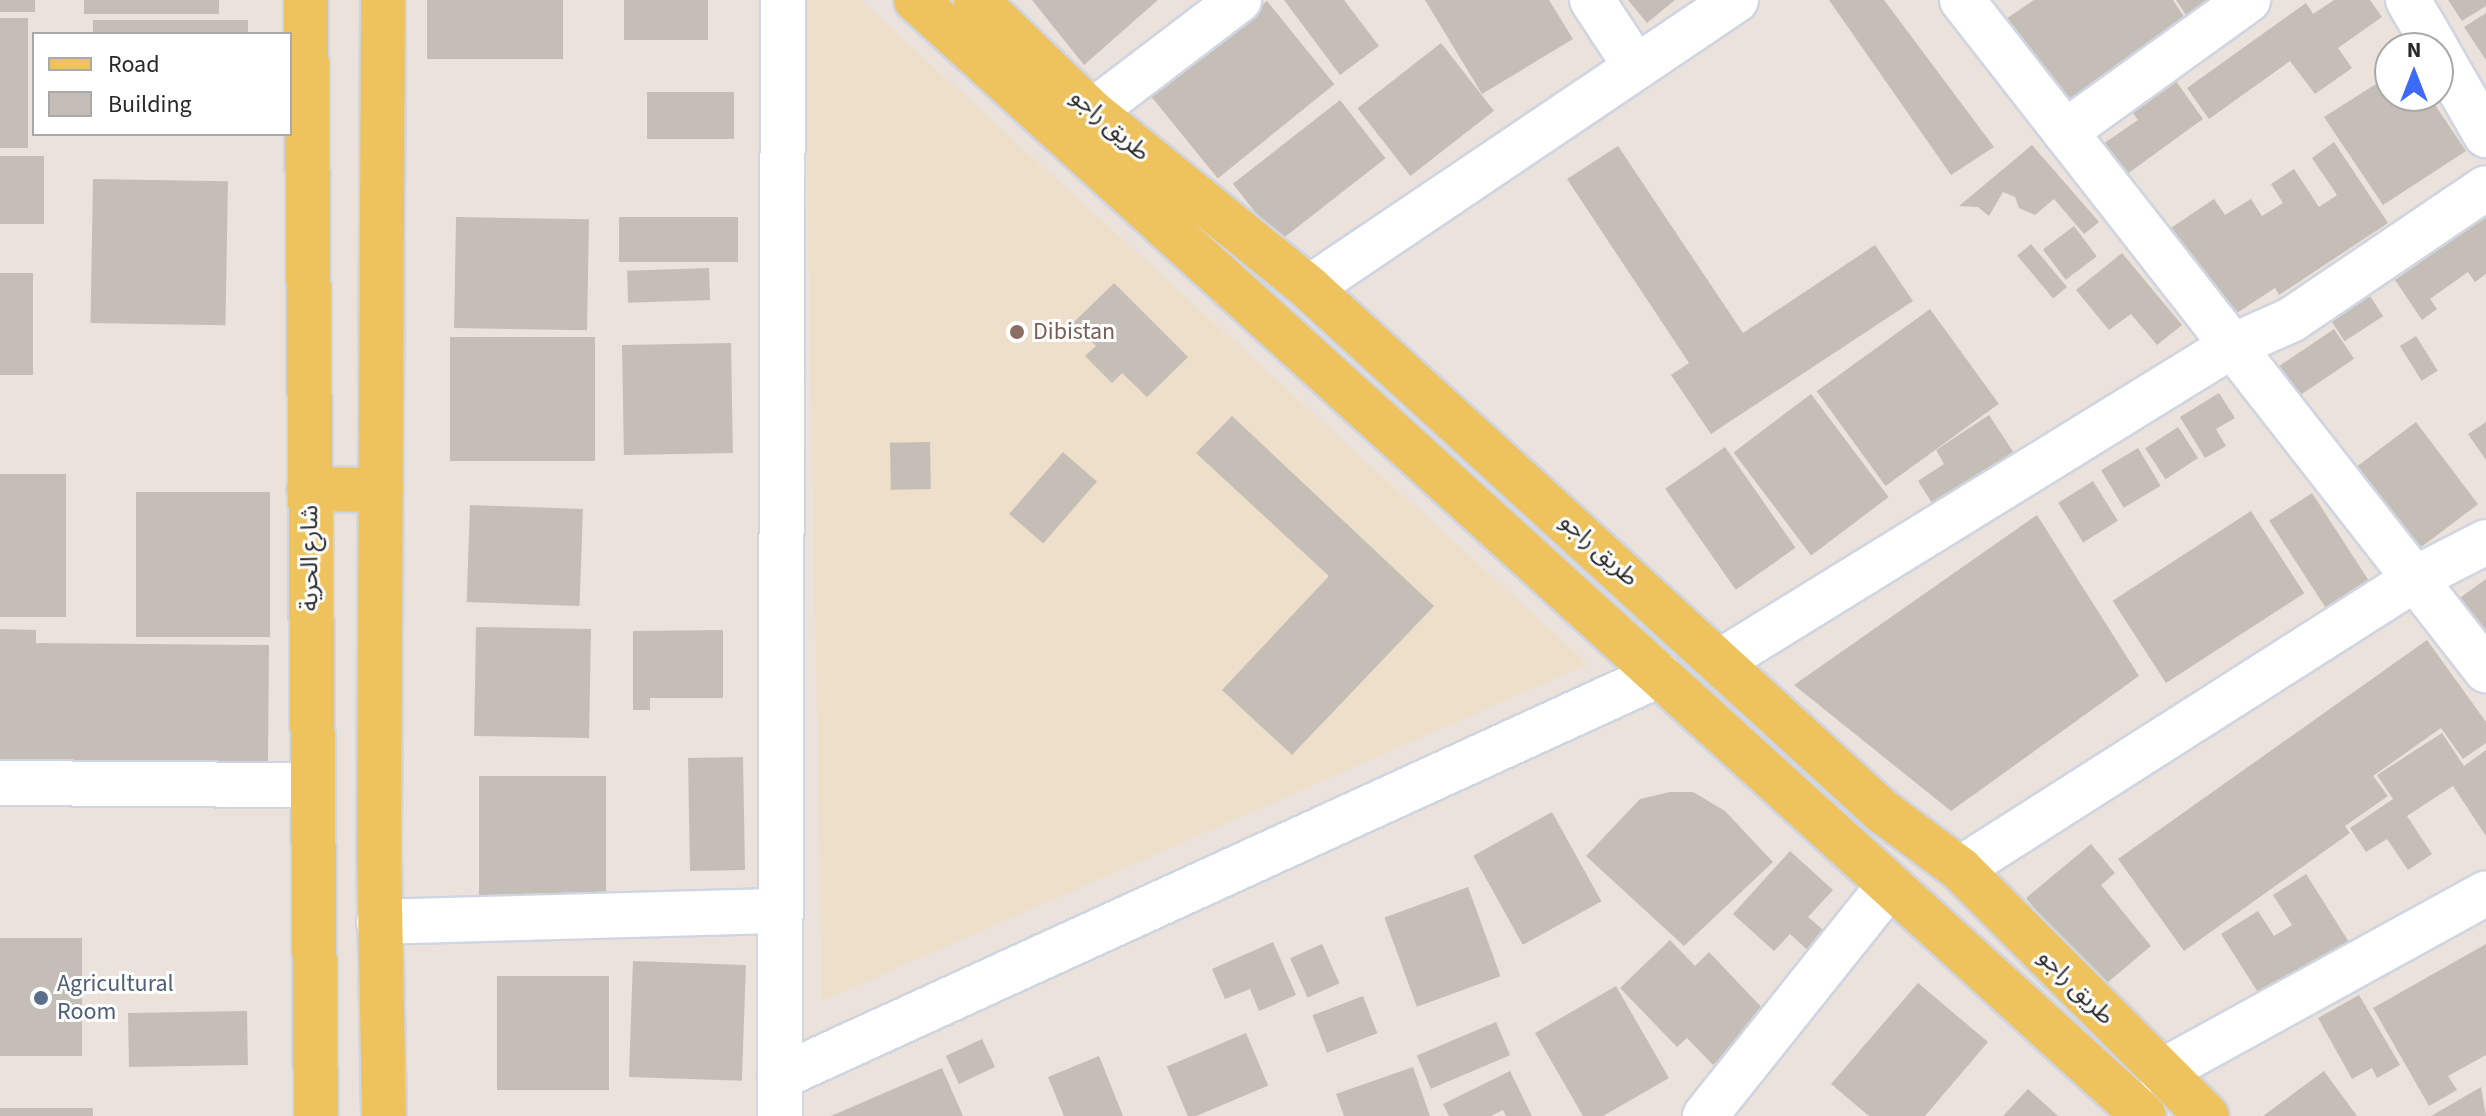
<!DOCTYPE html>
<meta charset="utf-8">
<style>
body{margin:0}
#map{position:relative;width:2486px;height:1116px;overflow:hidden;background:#ebe3db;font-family:"Source Sans 3","Noto Sans Arabic",sans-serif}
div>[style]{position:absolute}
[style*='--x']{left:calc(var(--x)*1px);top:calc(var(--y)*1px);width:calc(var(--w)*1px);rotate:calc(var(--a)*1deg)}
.education>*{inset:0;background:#eddfca}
.building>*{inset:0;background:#c4beb7;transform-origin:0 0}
.roads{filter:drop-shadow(2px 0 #d0d5e2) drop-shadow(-2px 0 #d0d5e2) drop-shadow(0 2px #d0d5e2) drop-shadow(0 -2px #d0d5e2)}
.minor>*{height:44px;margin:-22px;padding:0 22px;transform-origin:22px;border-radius:22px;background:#fff}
.major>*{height:44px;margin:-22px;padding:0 22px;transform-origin:22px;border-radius:22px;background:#eec35d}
.dots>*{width:22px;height:22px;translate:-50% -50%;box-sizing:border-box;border:4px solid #fff;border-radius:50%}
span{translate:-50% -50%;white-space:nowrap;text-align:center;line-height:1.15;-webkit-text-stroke:6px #fff;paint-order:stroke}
.street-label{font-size:24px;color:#292929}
.education-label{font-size:24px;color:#785e54}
.left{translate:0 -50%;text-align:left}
.service-label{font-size:24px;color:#4e5e75}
.legend{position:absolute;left:32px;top:32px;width:260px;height:104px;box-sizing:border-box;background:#fff;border:2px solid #a9a9a9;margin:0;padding:10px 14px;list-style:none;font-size:24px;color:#292929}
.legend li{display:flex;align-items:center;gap:16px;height:40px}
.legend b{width:40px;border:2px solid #a9a9a9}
.north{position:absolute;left:2374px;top:32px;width:80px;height:80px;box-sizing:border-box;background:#fff;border:2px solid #a9a9a9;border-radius:50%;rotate:0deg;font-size:22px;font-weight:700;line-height:32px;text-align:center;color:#292929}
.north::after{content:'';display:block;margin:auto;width:28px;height:36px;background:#3c6bf7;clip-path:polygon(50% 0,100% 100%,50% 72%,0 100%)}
</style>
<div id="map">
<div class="education">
<div style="clip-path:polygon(804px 0,860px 0,1588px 664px,822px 1001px)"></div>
</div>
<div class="building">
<div style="left:0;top:0;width:35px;height:12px"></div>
<div style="left:84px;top:0;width:135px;height:14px"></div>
<div style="left:427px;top:0;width:136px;height:59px"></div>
<div style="left:624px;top:0;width:84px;height:40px"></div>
<div style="clip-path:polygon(1032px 0,1158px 0,1084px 65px)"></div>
<div style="clip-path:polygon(1284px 0,1344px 0,1379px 46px,1340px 75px)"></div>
<div style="clip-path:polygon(1425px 0,1549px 0,1573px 39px,1482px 94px)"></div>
<div style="clip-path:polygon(1628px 0,1675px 0,1647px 23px)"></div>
<div style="clip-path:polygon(1829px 0,1884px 0,1994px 147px,1951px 175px)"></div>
<div style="clip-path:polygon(2034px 0,2173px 0,2189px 24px,2057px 114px,1997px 25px)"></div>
<div style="clip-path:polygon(2176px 0,2222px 0,2190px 21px)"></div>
<div style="clip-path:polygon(2334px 0,2370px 0,2382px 17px,2338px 48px,2352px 68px,2315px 94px,2290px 61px,2209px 119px,2187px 88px,2306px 3px,2313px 14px)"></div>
<div style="clip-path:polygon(2448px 0,2486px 0,2486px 6px,2462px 21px)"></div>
<div style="left:1267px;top:1px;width:107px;height:150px;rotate:51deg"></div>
<div style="clip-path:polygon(2486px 13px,2486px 60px,2464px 27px)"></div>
<div style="left:0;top:18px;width:28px;height:130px"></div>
<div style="left:93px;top:20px;width:155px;height:14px"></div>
<div style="left:1441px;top:43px;width:86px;height:106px;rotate:52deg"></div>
<div style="clip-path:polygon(2390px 75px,2390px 96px,2429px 96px,2466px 151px,2383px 205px,2324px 117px)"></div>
<div style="clip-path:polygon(2173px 77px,2203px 119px,2123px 177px,2100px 146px,2138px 120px,2129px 108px)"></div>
<div style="left:734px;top:92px;width:47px;height:87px;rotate:90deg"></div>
<div style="left:1340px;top:100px;width:74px;height:136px;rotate:52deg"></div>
<div style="clip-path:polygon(2334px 142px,2388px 223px,2279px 295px,2275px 288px,2223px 322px,2162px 234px,2214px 199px,2225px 215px,2251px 199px,2262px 216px,2283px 203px,2271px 184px,2294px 169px,2319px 207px,2337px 195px,2312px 158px)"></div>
<div style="clip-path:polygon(2032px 145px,2099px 222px,2084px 234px,2054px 199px,2035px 215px,2019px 208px,2015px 197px,2003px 192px,1989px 216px,1978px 207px,1959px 206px)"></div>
<div style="clip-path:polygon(1618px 146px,1743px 333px,1875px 245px,1913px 301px,1711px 434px,1671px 375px,1689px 363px,1567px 179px)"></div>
<div style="left:0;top:156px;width:44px;height:68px"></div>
<div style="left:93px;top:179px;width:135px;height:144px;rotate:1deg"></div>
<div style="clip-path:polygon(2486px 216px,2486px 274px,2475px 282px,2468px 272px,2430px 299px,2437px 309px,2422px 320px,2395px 280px)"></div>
<div style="left:456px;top:217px;width:133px;height:111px;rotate:1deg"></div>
<div style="left:619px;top:217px;width:119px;height:45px"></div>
<div style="left:2074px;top:226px;width:38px;height:39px;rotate:53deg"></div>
<div style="left:2031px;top:244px;width:56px;height:18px;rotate:50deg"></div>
<div style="clip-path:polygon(2122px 253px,2182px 325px,2157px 345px,2131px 314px,2109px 330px,2076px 290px)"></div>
<div style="left:709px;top:268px;width:32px;height:82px;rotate:88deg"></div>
<div style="left:0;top:273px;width:33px;height:102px"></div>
<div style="clip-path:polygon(1114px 283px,1188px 357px,1147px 397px,1122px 373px,1112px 383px,1085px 356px,1096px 346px,1073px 323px)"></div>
<div style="left:2370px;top:296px;width:24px;height:46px;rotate:57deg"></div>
<div style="left:1930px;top:309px;width:117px;height:140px;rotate:54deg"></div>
<div style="left:2334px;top:329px;width:36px;height:76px;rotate:56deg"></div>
<div style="left:2416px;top:336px;width:41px;height:19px;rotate:58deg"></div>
<div style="left:450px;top:337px;width:145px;height:124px"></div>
<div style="left:731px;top:343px;width:110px;height:109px;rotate:89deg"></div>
<div style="clip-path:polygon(2219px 393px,2235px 418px,2216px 429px,2226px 446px,2205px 458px,2180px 417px)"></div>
<div style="left:1811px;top:394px;width:129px;height:97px;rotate:53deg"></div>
<div style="clip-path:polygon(1989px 415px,2014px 453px,1934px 506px,1918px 481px,1944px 464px,1936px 450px)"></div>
<div style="clip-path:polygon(1232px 416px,1434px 606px,1292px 755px,1222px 690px,1329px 576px,1196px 453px)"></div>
<div style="left:2416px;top:422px;width:103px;height:84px;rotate:53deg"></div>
<div style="clip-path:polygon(2486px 422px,2486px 460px,2468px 434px)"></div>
<div style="left:2178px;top:427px;width:37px;height:39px;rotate:57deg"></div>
<div style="left:930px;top:442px;width:47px;height:40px;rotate:89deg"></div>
<div style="left:1725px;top:447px;width:123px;height:73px;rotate:55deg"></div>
<div style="left:2138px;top:448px;width:44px;height:43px;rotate:59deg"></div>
<div style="left:1063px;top:452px;width:45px;height:82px;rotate:41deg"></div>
<div style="left:0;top:474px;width:66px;height:143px"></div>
<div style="left:2093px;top:481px;width:47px;height:41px;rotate:58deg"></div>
<div style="left:270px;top:492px;width:145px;height:134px;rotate:90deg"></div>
<div style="left:2312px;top:493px;width:109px;height:51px;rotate:57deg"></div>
<div style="left:470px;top:505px;width:113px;height:97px;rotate:2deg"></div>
<div style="left:2251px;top:511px;width:98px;height:165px;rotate:57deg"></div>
<div style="clip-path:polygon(2037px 515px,2139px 676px,1951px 811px,1794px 685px)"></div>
<div style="clip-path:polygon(2486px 579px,2486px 639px,2457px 600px)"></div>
<div style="left:476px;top:627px;width:115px;height:109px;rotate:1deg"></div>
<div style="clip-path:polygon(0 629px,36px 630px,36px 643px,269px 645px,268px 763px,0 761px)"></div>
<div style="clip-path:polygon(723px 630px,723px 698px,650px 698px,650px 710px,633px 710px,633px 631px)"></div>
<div style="clip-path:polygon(2427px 640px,2486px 722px,2486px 743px,2463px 759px,2441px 728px,2373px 776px,2388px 796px,2345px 826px,2350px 833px,2184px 951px,2118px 859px)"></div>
<div style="clip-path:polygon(2442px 733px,2464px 766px,2486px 750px,2486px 836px,2453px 786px,2407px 816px,2432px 854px,2408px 870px,2387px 839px,2366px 852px,2350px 828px,2393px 799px,2377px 775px)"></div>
<div style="left:743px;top:757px;width:113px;height:55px;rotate:89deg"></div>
<div style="left:479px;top:776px;width:127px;height:124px"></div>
<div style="clip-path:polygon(1670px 792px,1693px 792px,1725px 811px,1773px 862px,1684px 946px,1586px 856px,1640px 799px)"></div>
<div style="left:1552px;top:812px;width:102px;height:90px;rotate:61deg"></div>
<div style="clip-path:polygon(2091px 844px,2115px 873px,2101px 885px,2151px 946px,2101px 988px,2026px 898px)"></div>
<div style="clip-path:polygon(1790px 851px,1833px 890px,1808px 917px,1829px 935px,1812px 954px,1790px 934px,1774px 951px,1733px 914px)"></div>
<div style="clip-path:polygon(2306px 874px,2354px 950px,2266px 1005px,2221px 934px,2258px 911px,2274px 936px,2292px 925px,2273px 895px)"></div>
<div style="left:1468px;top:887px;width:95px;height:89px;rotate:70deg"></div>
<div style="left:82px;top:938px;width:118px;height:82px;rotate:90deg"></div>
<div style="clip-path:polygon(1670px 940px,1695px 966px,1709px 952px,1767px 1013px,1713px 1065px,1687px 1038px,1677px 1047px,1620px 988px)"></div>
<div style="clip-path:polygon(1273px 942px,1296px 995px,1259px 1011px,1250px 989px,1225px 999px,1212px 969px)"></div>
<div style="left:1322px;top:944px;width:43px;height:35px;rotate:66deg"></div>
<div style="clip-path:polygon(2486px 944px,2486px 1055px,2448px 1076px,2457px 1090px,2429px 1106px,2373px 1008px)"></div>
<div style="left:633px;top:961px;width:113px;height:116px;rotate:2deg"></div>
<div style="left:497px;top:976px;width:112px;height:114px"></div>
<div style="clip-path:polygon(1918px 983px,1988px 1042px,1925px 1116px,1869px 1116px,1831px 1084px)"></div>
<div style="clip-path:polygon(1616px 986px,1669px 1078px,1603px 1116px,1583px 1116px,1535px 1033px)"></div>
<div style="clip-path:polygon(2359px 995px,2400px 1065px,2377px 1078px,2372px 1068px,2352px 1079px,2318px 1018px)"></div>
<div style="left:1363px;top:996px;width:40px;height:54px;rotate:69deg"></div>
<div style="left:247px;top:1011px;width:54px;height:119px;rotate:89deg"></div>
<div style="left:1496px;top:1022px;width:36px;height:86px;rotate:67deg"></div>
<div style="left:1246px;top:1033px;width:57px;height:86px;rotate:67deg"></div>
<div style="left:982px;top:1039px;width:31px;height:40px;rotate:65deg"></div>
<div style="clip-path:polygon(1099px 1056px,1123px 1116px,1064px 1116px,1048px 1077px)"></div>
<div style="clip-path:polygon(1413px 1067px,1430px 1116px,1344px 1116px,1336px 1094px)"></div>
<div style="clip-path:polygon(942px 1068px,963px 1116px,831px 1116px)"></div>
<div style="clip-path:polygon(1510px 1071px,1532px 1116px,1506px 1116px,1503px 1110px,1491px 1116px,1449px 1116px,1443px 1104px)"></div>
<div style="clip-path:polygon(2324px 1071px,2357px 1116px,2263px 1116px)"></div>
<div style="clip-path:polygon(2481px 1087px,2486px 1116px,2431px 1116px)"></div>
<div style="clip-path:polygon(2028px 1089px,2058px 1116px,2003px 1116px)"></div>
<div style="left:93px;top:1108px;width:8px;height:93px;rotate:90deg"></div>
</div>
<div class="roads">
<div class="minor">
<div style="--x:1592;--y:0;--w:80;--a:56.7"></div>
<div style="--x:1962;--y:0;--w:851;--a:51.97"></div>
<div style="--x:2408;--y:0;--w:56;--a:59.7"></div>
<div style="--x:2438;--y:52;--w:96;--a:60"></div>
<div style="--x:1092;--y:112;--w:185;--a:-37.3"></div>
<div style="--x:2065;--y:132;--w:226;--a:-35.8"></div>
<div style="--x:1309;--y:288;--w:515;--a:-34"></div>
<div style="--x:1721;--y:661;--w:598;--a:-31.67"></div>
<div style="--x:2230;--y:347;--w:67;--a:-23.9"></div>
<div style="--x:2291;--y:320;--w:235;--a:-34.1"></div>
<div style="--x:0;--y:783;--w:311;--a:0.4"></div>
<div style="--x:1960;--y:869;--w:543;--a:-32.52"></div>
<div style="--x:2418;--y:577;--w:76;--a:-27.2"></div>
<div style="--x:379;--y:922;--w:401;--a:-1.6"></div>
<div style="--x:2161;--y:1072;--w:371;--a:-28.8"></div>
<div style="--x:780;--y:1077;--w:967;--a:-24.58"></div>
<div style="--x:780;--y:1116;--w:1116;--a:-89.85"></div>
<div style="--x:1705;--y:1116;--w:293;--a:-51.4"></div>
</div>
<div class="major">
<div style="--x:306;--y:0;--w:1116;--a:89.49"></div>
<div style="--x:383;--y:0;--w:853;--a:90.27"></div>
<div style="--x:379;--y:853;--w:263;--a:88.9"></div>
<div style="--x:916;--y:0;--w:1659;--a:42.26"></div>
<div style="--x:976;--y:0;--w:161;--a:44"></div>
<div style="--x:1092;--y:112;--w:279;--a:39"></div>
<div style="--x:1309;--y:288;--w:776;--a:42.39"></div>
<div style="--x:1882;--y:811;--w:97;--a:36.6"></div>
<div style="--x:1960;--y:869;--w:349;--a:45"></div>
<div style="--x:309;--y:489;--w:72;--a:0.8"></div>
</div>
</div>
<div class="dots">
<div style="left:1017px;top:332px;background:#8d6e63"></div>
<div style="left:41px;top:998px;background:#5c6f8a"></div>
</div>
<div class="street-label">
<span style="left:1110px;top:125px;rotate:41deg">طريق راجو</span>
<span style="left:1599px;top:550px;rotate:42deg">طريق راجو</span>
<span style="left:310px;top:558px;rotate:-90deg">شارع الحرية</span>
<span style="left:2076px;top:987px;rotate:45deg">طريق راجو</span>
</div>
<div class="education-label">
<span class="left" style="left:1033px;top:332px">Dibistan</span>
</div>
<div class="service-label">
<span class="left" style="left:57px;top:998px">Agricultural<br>Room</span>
</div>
<ul class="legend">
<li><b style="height:10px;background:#eec35d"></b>Road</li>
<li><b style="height:22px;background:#c4beb7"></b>Building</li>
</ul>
<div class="north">N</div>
</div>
